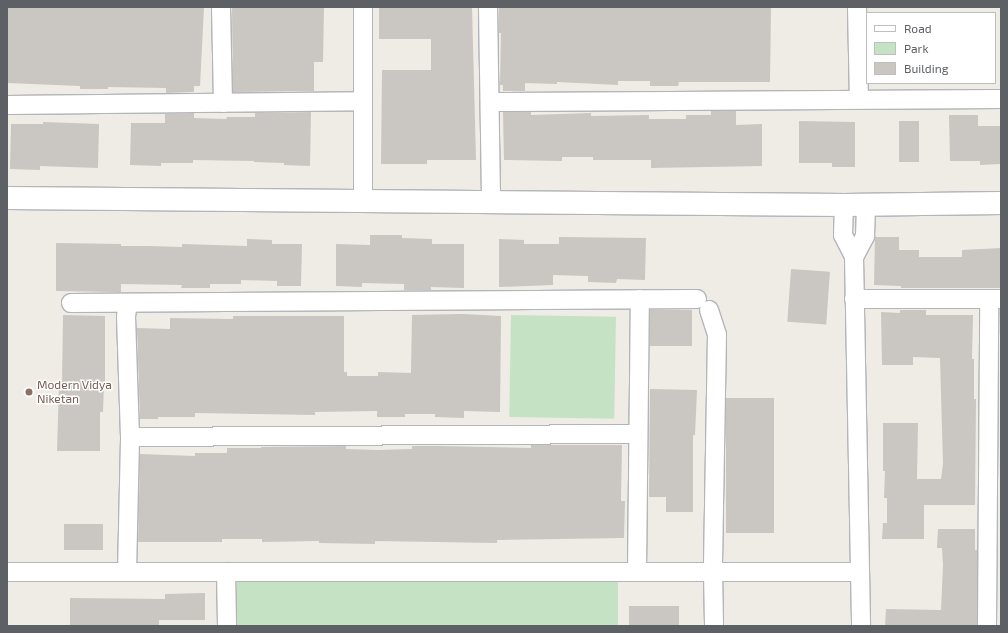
<!DOCTYPE html>
<style>
body{margin:0}
#map{position:relative;width:1008px;height:633px;overflow:hidden;background:#eeece5;font-family:"Exo 2",sans-serif}
div>[style]{position:absolute}
[style*='--x']{left:calc(var(--x)*1px);top:calc(var(--y)*1px);width:calc(var(--w)*1px);rotate:calc(var(--a)*1deg)}
.green>*{inset:0;background:#c5e3c4;transform-origin:0 0}
.building>*{inset:0;background:#cac6c2;transform-origin:0 0}
.roads{filter:drop-shadow(1px 0 #b2b5b9) drop-shadow(-1px 0 #b2b5b9) drop-shadow(0 1px #b2b5b9) drop-shadow(0 -1px #b2b5b9)}
.minor>*{height:18px;margin:-9px;padding:0 9px;transform-origin:9px;border-radius:9px;background:#fff}
.tertiary>*{height:22px;margin:-11px;padding:0 11px;transform-origin:11px;border-radius:11px;background:#fff}
.dots>*{width:11px;height:11px;translate:-50% -50%;box-sizing:border-box;border:2px solid #fff;border-radius:50%}
span{translate:-50% -50%;white-space:nowrap;text-align:center;line-height:1.15;-webkit-text-stroke:3px #fff;paint-order:stroke}
.education-label{font-size:12px;color:#785e54}
.left{translate:0 -50%;text-align:left}
.frame{position:absolute;inset:0;border:8px solid #5d6064;pointer-events:none}
.legend{position:absolute;left:866px;top:12px;width:130px;height:72px;box-sizing:border-box;background:#fff;border:1px solid #bebfc1;margin:0;padding:5px 7px;list-style:none;font-size:12px;color:#5d6064}
.legend li{display:flex;align-items:center;gap:8px;height:20px}
.legend b{width:20px;border:1px solid #bebfc1}
</style>
<div id="map">
<div class="green">
<div style="left:511px;top:315px;width:105px;height:102px;rotate:1deg"></div>
<div style="left:618px;top:581px;width:45px;height:381px;rotate:90deg"></div>
</div>
<div class="building">
<div style="clip-path:polygon(7px 7px,204px 7px,200px 86px,194px 86px,194px 92px,166px 93px,166px 88px,108px 87px,108px 89px,80px 89px,80px 86px,7px 83px)"></div>
<div style="clip-path:polygon(232px 7px,324px 7px,323px 62px,314px 62px,314px 91px,233px 92px)"></div>
<div style="clip-path:polygon(379px 7px,472px 7px,476px 160px,427px 160px,427px 164px,381px 164px,382px 70px,431px 70px,431px 39px,379px 39px)"></div>
<div style="clip-path:polygon(499px 7px,771px 7px,770px 82px,679px 82px,678px 86px,650px 86px,650px 81px,618px 81px,618px 85px,557px 82px,557px 84px,525px 83px,525px 91px,503px 91px,503px 85px,500px 85px,501px 33px,499px 33px)"></div>
<div style="clip-path:polygon(711px 111px,736px 111px,736px 125px,762px 124px,762px 166px,651px 168px,651px 160px,593px 160px,593px 157px,562px 157px,562px 161px,504px 160px,503px 112px,531px 112px,531px 115px,591px 113px,591px 116px,649px 115px,649px 119px,686px 119px,686px 115px,711px 115px)"></div>
<div style="clip-path:polygon(311px 112px,310px 166px,284px 165px,284px 163px,254px 162px,254px 161px,193px 160px,193px 163px,161px 163px,161px 166px,130px 165px,131px 123px,165px 123px,165px 114px,194px 113px,194px 118px,226px 119px,227px 117px,255px 117px,255px 113px)"></div>
<div style="clip-path:polygon(949px 115px,978px 115px,978px 126px,1001px 126px,1001px 164px,980px 165px,980px 161px,950px 161px)"></div>
<div style="clip-path:polygon(799px 121px,855px 122px,855px 167px,832px 167px,832px 163px,799px 163px)"></div>
<div style="left:919px;top:121px;width:41px;height:20px;rotate:90deg"></div>
<div style="clip-path:polygon(43px 122px,99px 124px,98px 168px,40px 166px,40px 170px,10px 169px,11px 124px,43px 124px)"></div>
<div style="clip-path:polygon(370px 235px,402px 235px,402px 238px,432px 239px,432px 244px,464px 244px,464px 288px,431px 287px,431px 290px,404px 290px,404px 284px,362px 283px,362px 287px,336px 286px,336px 244px,370px 245px)"></div>
<div style="clip-path:polygon(559px 237px,646px 238px,645px 280px,617px 279px,616px 283px,588px 282px,588px 276px,553px 275px,553px 285px,499px 287px,499px 239px,524px 240px,524px 244px,559px 244px)"></div>
<div style="clip-path:polygon(875px 237px,899px 237px,899px 250px,919px 250px,919px 257px,962px 257px,962px 250px,1001px 248px,1001px 288px,901px 288px,901px 286px,874px 285px)"></div>
<div style="clip-path:polygon(247px 239px,272px 240px,272px 244px,302px 244px,301px 286px,277px 286px,277px 281px,241px 280px,241px 284px,210px 284px,210px 288px,181px 288px,182px 285px,121px 284px,121px 292px,56px 291px,56px 243px,121px 244px,121px 246px,148px 246px,182px 247px,182px 244px,247px 246px)"></div>
<div style="left:791px;top:269px;width:39px;height:53px;rotate:4deg"></div>
<div style="left:650px;top:310px;width:42px;height:36px"></div>
<div style="clip-path:polygon(900px 310px,926px 310px,926px 315px,973px 315px,972px 359px,974px 359px,974px 399px,976px 399px,975px 505px,924px 505px,924px 539px,882px 539px,883px 523px,887px 523px,887px 498px,884px 498px,885px 471px,883px 471px,883px 423px,918px 423px,917px 479px,941px 479px,943px 464px,940px 358px,913px 357px,913px 365px,882px 365px,881px 312px,900px 313px)"></div>
<div style="clip-path:polygon(463px 314px,501px 316px,500px 412px,464px 411px,464px 418px,435px 417px,435px 414px,405px 414px,405px 417px,377px 417px,377px 411px,315px 412px,315px 415px,195px 413px,195px 417px,158px 417px,158px 419px,140px 419px,137px 328px,170px 329px,170px 318px,233px 319px,233px 316px,344px 316px,344px 372px,347px 372px,347px 376px,378px 376px,378px 372px,411px 373px,412px 315px)"></div>
<div style="clip-path:polygon(63px 315px,105px 316px,105px 383px,104px 383px,103px 412px,100px 412px,100px 451px,57px 451px,59px 385px,62px 385px)"></div>
<div style="clip-path:polygon(650px 389px,697px 390px,695px 435px,693px 435px,693px 512px,666px 512px,666px 497px,649px 497px)"></div>
<div style="left:726px;top:398px;width:48px;height:135px"></div>
<div style="clip-path:polygon(531px 445px,622px 445px,621px 501px,625px 501px,624px 538px,497px 540px,497px 543px,375px 541px,375px 544px,319px 543px,319px 541px,262px 542px,262px 539px,222px 539px,222px 542px,138px 542px,140px 454px,195px 456px,195px 453px,227px 453px,227px 448px,261px 448px,261px 447px,346px 446px,346px 449px,378px 450px,412px 449px,412px 446px,440px 446px,531px 448px)"></div>
<div style="left:64px;top:524px;width:39px;height:26px"></div>
<div style="clip-path:polygon(938px 529px,975px 529px,975px 550px,977px 550px,977px 626px,885px 626px,886px 609px,941px 610px,943px 565px,942px 548px,937px 548px)"></div>
<div style="clip-path:polygon(205px 593px,205px 620px,159px 620px,159px 626px,70px 626px,70px 598px,165px 599px,165px 594px)"></div>
<div style="left:679px;top:606px;width:20px;height:50px;rotate:90deg"></div>
</div>
<div class="roads">
<div class="minor">
<div style="--x:221;--y:7;--w:96;--a:88.8"></div>
<div style="--x:363;--y:7;--w:193;--a:90"></div>
<div style="--x:488;--y:7;--w:195;--a:89.1"></div>
<div style="--x:857;--y:7;--w:92;--a:88.8"></div>
<div style="--x:490;--y:102;--w:511;--a:-0.34"></div>
<div style="--x:7;--y:105;--w:356;--a:-0.6"></div>
<div style="--x:844;--y:205;--w:30;--a:92"></div>
<div style="--x:843;--y:235;--w:25;--a:63"></div>
<div style="--x:854;--y:257;--w:24;--a:-62"></div>
<div style="--x:865;--y:236;--w:31;--a:-88"></div>
<div style="--x:854;--y:257;--w:369;--a:88.9"></div>
<div style="--x:854;--y:299;--w:146;--a:0"></div>
<div style="--x:71;--y:303;--w:626;--a:-0.37"></div>
<div style="--x:709;--y:310;--w:26;--a:72"></div>
<div style="--x:717;--y:335;--w:237;--a:91"></div>
<div style="--x:713;--y:572;--w:54;--a:88.9"></div>
<div style="--x:130;--y:437;--w:508;--a:-0.34"></div>
<div style="--x:7;--y:572;--w:852;--a:0"></div>
<div style="--x:127;--y:572;--w:135;--a:-88.7"></div>
<div style="--x:130;--y:437;--w:120;--a:-91.9"></div>
<div style="--x:126;--y:317;--w:9;--a:-84"></div>
<div style="--x:127;--y:308;--w:7;--a:-45"></div>
<div style="--x:226;--y:572;--w:54;--a:88.9"></div>
<div style="--x:637;--y:572;--w:273;--a:-89.4"></div>
<div style="--x:987;--y:626;--w:327;--a:-89.6"></div>
</div>
<div class="tertiary">
<div style="--x:7;--y:198;--w:837;--a:0.48"></div>
<div style="--x:844;--y:205;--w:157;--a:-0.7"></div>
</div>
</div>
<div class="dots">
<div style="left:29px;top:392px;background:#8d6e63"></div>
</div>
<div class="education-label">
<span class="left" style="left:37px;top:392px">Modern Vidya<br>Niketan</span>
</div>
<div class="frame"></div>
<ul class="legend">
<li><b style="height:5px;background:#fff"></b>Road</li>
<li><b style="height:11px;background:#c5e3c4"></b>Park</li>
<li><b style="height:11px;background:#cac6c2"></b>Building</li>
</ul>
</div>
